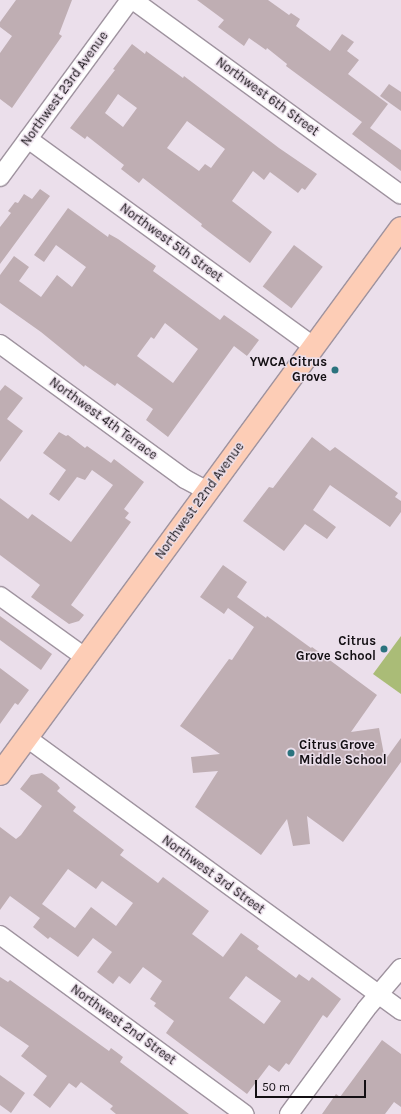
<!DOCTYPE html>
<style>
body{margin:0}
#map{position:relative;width:401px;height:1114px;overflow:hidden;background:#ebdfeb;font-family:Karla,sans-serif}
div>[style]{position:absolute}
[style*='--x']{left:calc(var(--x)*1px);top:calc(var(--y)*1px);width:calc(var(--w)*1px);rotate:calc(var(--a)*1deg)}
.green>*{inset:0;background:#aabc77}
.building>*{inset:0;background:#bfaeb3;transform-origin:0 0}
.roads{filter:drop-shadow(1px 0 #9f939f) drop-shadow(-1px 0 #9f939f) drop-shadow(0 1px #9f939f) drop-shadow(0 -1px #9f939f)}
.minor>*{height:18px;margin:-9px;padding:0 9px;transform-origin:9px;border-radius:9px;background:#fff}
.major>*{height:22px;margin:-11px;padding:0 11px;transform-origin:11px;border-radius:11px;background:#fdcdb6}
.dots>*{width:11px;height:11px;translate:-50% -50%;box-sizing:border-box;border:2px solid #ebdfeb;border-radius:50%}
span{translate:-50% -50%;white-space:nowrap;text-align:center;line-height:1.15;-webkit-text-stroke:3px #ebdfeb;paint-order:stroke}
.street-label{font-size:13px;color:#130f13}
.poi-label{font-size:13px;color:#130f13;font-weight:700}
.right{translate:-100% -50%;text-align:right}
.left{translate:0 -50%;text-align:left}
.scale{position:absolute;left:255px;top:1080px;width:111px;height:18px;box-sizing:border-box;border:2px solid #130f13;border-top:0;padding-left:5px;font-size:12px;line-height:14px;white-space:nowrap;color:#130f13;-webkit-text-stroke:3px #ebdfeb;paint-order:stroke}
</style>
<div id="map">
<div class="green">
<div style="clip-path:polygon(401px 636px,401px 694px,373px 674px)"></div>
</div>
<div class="building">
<div style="clip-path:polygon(16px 0,72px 0,59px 34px,62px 36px,12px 108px,0 99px,0 53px,12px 36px,0 27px,0 22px)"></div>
<div style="clip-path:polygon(197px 0,268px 0,289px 15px,291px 13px,300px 19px,296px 26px,330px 51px,342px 34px,354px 42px,347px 51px,359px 60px,348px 74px,388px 104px,370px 128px,401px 150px,401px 171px,352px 134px,362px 122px,286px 66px,287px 64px,267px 48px,266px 50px,249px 38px,244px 46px,218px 27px,224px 20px)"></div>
<div style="clip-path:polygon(evenodd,132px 44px,145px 54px,146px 51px,183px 78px,184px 76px,279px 148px,317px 174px,305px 190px,302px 188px,298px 193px,270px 172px,264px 180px,253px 171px,232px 201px,272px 232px,250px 263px,201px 226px,202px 224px,143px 178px,139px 183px,121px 169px,124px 165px,87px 136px,85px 139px,70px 128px,115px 70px,113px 69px,132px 44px,118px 94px,137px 108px,123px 127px,105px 113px,118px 94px,132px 44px,187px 121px,225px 149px,211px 168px,205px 164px,199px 171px,167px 148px,187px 121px)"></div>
<div style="clip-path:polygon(389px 84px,401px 92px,401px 111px,380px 96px)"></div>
<div style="clip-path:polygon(40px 189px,50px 196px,0 264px,0 227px,11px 213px,8px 211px,15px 202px,18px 203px,24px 194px,32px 199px)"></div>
<div style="clip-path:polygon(evenodd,68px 208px,108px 237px,109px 234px,118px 239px,156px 266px,153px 271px,220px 320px,224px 315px,259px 340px,247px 356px,234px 346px,168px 437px,146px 420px,153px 409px,117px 383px,115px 386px,85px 365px,84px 367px,41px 332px,0 303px,0 275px,14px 256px,29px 267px,19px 281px,41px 297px,57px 275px,72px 287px,86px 267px,56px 245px,44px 262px,34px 255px,68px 208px,165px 323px,198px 349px,173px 383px,137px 356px,151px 337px,154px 339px,165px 323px)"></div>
<div style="left:294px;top:245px;width:36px;height:52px;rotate:37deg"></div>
<div style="clip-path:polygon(5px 385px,23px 398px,7px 419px,23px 431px,0 462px,0 391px)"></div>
<div style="clip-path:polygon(59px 432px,66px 436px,68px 435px,85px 448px,87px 446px,111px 463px,114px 459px,144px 482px,124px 509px,129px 513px,125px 518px,131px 522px,71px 605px,84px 615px,79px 621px,69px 624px,31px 597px,40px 585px,0 555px,0 498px,28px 519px,32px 514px,71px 542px,113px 485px,92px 470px,85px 480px,77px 477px,59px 501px,49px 494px,66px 470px,43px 453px)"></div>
<div style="clip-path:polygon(312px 437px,330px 451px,335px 447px,398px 493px,395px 497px,401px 501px,401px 512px,390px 527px,330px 485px,313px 510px,336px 527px,327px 539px,305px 524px,284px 551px,243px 521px,269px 487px,273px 488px)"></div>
<div style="clip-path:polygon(223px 565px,247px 582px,237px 597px,266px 618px,267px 616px,311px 648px,312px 647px,377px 695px,351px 732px,379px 728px,385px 760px,401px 738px,401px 762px,343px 842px,307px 816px,310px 844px,293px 846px,287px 819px,261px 855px,195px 807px,218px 771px,193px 773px,191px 757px,220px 754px,180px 726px,229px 659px,232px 660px,254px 627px,228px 608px,224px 614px,200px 597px)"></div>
<div style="clip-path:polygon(0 616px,52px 654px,41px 670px,0 640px)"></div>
<div style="clip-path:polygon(0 668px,29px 690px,18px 705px,15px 703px,0 724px)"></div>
<div style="clip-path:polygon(evenodd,42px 773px,57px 784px,60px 788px,57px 791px,76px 807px,73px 811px,124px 850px,120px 855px,158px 883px,163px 877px,209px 911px,192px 934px,223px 957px,241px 933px,259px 946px,257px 949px,296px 978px,299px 974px,309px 981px,312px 977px,341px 999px,327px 1018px,323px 1015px,289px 1065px,286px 1063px,279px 1072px,269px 1065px,247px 1094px,166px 1033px,174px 1021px,154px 1006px,156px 1003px,150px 999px,162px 981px,143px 967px,130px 984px,119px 976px,113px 984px,97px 972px,112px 952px,93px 938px,78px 957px,50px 937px,48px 939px,33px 927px,40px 918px,10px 896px,0 910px,0 827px,16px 839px,21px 835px,42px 806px,20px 789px,31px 775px,42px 773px,68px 869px,96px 889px,102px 881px,133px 903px,116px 926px,91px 907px,75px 928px,42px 904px,68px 869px,42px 773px,246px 976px,281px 1001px,264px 1024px,229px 998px,246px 976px)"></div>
<div style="clip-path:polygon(0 977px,8px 982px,10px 980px,109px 1051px,111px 1048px,123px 1057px,120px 1062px,189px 1114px,116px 1114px,110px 1109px,113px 1106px,81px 1082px,76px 1088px,69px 1083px,50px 1108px,33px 1095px,47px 1076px,21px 1056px,29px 1046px,0 1026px)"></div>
<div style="clip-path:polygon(382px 1040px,401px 1054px,401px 1107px,394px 1102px,385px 1114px,322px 1114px,336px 1094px,340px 1097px)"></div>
<div style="clip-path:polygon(0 1075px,25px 1093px,11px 1113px,0 1105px)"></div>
</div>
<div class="roads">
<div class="minor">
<div style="--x:133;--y:0;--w:331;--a:36"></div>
<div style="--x:28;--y:139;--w:354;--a:36"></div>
<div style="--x:0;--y:177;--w:220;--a:-53.7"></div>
<div style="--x:0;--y:344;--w:229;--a:36.1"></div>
<div style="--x:185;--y:479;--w:26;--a:28"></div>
<div style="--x:0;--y:596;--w:106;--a:35.8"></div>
<div style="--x:27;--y:738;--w:463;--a:36.1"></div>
<div style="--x:0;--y:935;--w:303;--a:36.2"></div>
<div style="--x:289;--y:1114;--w:130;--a:-53.7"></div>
<div style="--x:366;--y:1009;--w:54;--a:-49.5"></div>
</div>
<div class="major">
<div style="--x:0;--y:774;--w:677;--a:-53.71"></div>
</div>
</div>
<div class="dots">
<div style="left:335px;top:370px;background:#2b737e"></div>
<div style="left:384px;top:649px;background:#2b737e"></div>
<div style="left:291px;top:753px;background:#2b737e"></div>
</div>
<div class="street-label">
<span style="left:65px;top:89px;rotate:-54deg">Northwest 23rd Avenue</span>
<span style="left:267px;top:97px;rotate:36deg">Northwest 6th Street</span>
<span style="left:171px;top:243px;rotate:36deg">Northwest 5th Street</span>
<span style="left:103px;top:419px;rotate:36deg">Northwest 4th Terrace</span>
<span style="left:200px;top:501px;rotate:-54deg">Northwest 22nd Avenue</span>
<span style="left:213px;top:875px;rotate:36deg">Northwest 3rd Street</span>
<span style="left:123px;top:1025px;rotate:36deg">Northwest 2nd Street</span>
</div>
<div class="poi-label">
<span class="right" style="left:327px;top:370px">YWCA Citrus<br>Grove</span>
<span class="right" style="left:376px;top:649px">Citrus<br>Grove School</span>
<span class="left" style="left:299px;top:753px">Citrus Grove<br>Middle School</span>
</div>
<div class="scale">50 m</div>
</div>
